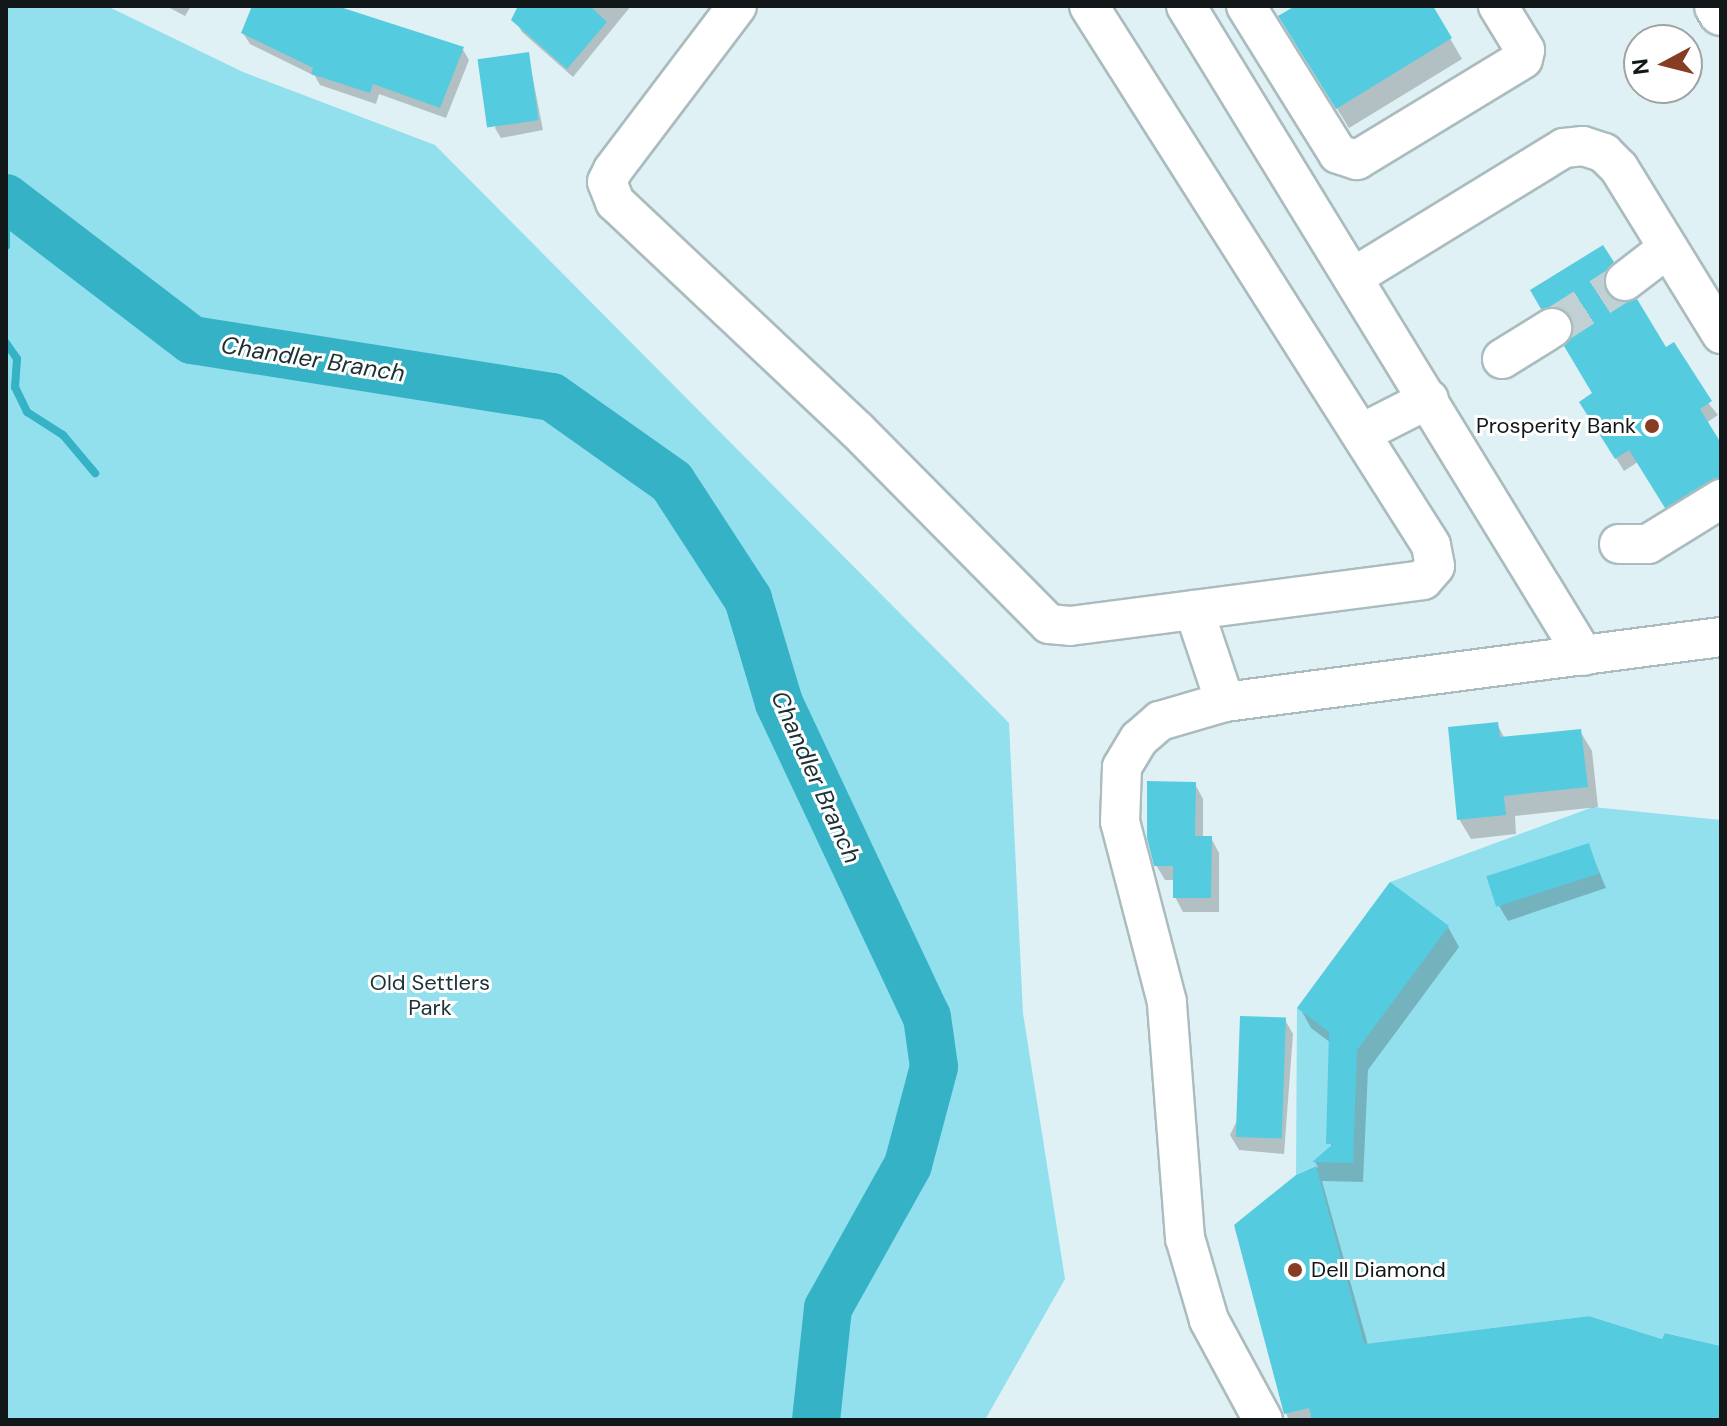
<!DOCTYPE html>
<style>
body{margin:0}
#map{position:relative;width:1727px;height:1426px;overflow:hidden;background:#dff1f4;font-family:"DM Sans",sans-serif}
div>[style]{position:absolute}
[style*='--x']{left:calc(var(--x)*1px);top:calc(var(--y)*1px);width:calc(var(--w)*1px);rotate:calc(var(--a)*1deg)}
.green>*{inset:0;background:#92e0ee}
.shadow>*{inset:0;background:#0003}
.stream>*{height:8px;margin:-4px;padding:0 4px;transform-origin:4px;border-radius:4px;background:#35b2c5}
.river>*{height:48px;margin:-24px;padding:0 24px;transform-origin:24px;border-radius:24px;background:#35b2c5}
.building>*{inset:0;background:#55cbdf;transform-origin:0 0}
.minor-tunnel>*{height:38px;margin-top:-19px;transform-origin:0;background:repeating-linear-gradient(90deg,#c0d0d3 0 38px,transparent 0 57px)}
.roads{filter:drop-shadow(2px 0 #abbcbf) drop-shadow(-2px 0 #abbcbf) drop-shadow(0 2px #abbcbf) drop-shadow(0 -2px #abbcbf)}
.minor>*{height:38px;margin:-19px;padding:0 19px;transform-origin:19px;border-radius:19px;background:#fff}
.highway>*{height:44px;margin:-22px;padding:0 22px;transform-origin:22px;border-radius:22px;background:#fff}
.dots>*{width:22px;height:22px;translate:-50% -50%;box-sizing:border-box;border:4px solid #fff;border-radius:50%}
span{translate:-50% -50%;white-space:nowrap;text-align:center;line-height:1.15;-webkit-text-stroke:6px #fff;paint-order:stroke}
.poi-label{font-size:22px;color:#121819}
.right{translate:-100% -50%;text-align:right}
.left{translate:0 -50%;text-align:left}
.park-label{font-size:22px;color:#1d3236}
.water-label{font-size:24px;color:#1c3135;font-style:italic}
.frame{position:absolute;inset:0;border:8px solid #121819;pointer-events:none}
.north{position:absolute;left:1623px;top:24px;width:80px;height:80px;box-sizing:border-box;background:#fff;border:2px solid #a0a3a3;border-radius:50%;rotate:263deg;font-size:22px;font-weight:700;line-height:32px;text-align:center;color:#121819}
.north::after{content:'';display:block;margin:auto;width:28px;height:36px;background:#863d22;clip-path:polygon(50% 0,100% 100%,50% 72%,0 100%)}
</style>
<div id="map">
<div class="green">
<div style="clip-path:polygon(6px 6px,107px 6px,243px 72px,435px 145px,1009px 723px,1023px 1013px,1065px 1279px,985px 1420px,6px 1420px)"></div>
<div style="clip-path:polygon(1593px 807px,1721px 820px,1721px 1346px,1666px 1333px,1662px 1339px,1589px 1316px,1364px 1344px,1315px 1166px,1296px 1175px,1297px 1008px,1390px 882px)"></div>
</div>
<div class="shadow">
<div style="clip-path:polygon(166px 6px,191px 6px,185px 16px)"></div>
<div style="clip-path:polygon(254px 6px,332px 6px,462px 48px,469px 60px,446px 118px,379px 94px,376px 104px,320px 85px,315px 76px,250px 44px,243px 33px)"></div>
<div style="clip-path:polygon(531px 6px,631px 6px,573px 77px,522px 32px,517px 23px)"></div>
<div style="clip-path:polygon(1299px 6px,1431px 6px,1462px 59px,1349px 128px,1292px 36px)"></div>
<div style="clip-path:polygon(528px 54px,543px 130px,501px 138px,495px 128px)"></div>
<div style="clip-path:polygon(1603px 248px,1620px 276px,1611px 287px,1613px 300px,1665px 350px,1718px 415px,1706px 423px,1721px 446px,1721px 492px,1674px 520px,1638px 462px,1624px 471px,1589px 415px,1595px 394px,1576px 326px,1561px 319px,1550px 321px,1532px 291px)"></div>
<div style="clip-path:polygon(1497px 724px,1505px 739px,1580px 731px,1592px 751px,1598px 807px,1515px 816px,1516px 834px,1471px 839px,1459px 819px)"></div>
<div style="clip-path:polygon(1195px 784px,1203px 799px,1203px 838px,1211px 838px,1219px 853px,1219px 912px,1183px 912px,1175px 897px,1175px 880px,1165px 880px,1156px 865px)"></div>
<div style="clip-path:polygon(1588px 845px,1606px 888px,1508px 921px,1499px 906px)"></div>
<div style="clip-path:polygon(1448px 927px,1459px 947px,1368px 1070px,1363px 1182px,1322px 1181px,1368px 1345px,1663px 1341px,1721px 1346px,1721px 1420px,1289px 1420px,1286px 1413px,1297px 1177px,1318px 1167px,1315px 1162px,1331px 1149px,1331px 1043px,1311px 1028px,1300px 1008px)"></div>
<div style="clip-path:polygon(1285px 1020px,1293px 1034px,1284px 1154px,1239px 1150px,1230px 1135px)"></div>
</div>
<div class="stream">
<div style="--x:6;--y:231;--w:15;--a:90"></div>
<div style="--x:6;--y:343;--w:19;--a:55"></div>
<div style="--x:17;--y:359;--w:28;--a:94"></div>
<div style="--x:15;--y:387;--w:28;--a:64"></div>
<div style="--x:27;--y:412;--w:43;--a:32.6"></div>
<div style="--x:63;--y:435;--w:50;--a:49.9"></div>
</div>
<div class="river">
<div style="--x:6;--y:198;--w:234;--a:37.4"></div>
<div style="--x:192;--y:340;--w:364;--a:9"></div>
<div style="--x:552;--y:397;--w:147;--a:35.3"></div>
<div style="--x:672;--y:482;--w:140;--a:57"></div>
<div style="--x:748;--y:599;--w:109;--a:73.4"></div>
<div style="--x:779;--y:703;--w:347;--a:64.8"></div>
<div style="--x:927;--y:1017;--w:50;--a:82"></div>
<div style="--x:934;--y:1067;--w:101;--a:104.9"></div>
<div style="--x:908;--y:1165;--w:164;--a:119.2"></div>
<div style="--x:828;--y:1308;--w:113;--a:96.1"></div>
</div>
<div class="building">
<div style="clip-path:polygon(252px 6px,337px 6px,464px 47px,440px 108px,373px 84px,370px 93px,311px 74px,313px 68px,241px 33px)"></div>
<div style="clip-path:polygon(518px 6px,590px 6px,607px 22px,567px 69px,511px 20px)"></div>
<div style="clip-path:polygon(1295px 6px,1433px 6px,1452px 38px,1336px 109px,1278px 16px)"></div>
<div style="left:529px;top:52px;width:69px;height:52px;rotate:82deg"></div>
<div style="clip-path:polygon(1603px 245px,1614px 262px,1604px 273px,1607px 294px,1617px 302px,1637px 299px,1666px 347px,1674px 342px,1712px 401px,1700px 409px,1721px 443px,1721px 477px,1665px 508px,1629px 450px,1615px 459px,1579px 402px,1592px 393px,1564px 346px,1574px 328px,1570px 316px,1552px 306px,1541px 309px,1530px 290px)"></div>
<div style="clip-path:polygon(1498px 722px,1500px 737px,1581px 729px,1588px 787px,1504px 796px,1506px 815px,1457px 820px,1448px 727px)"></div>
<div style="clip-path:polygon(1147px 781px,1196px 782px,1195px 836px,1212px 836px,1211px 898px,1173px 898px,1173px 866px,1154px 866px,1147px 838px)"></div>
<div style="left:1589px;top:843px;width:32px;height:108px;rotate:72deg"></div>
<div style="clip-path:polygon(1390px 882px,1449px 926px,1357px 1050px,1353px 1163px,1312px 1162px,1333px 1144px,1326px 1144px,1329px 1032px,1297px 1008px)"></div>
<div style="left:1240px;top:1016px;width:46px;height:121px;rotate:2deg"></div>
<div style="clip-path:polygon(1316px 1166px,1364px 1344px,1589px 1316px,1662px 1339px,1665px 1333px,1721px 1346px,1721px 1420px,1312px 1420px,1309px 1408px,1284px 1414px,1234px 1225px,1296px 1175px)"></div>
</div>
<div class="minor-tunnel">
<div style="--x:1552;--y:328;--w:87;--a:-32.8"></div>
</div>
<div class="roads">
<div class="minor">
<div style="--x:737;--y:6;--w:206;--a:127.1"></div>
<div style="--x:613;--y:170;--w:13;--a:117"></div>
<div style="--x:607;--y:182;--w:22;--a:68"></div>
<div style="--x:615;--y:202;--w:332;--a:43.3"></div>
<div style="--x:857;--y:430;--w:273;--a:45.3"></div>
<div style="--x:1049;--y:624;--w:21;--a:5"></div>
<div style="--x:1070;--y:626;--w:356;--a:-7.4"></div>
<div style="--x:1423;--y:580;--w:18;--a:-49"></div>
<div style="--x:1435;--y:566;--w:21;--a:-101"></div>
<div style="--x:1431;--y:545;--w:638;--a:-122.4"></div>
<div style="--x:1186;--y:6;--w:762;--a:58.52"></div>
<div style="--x:1246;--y:6;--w:174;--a:58.1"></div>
<div style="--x:1338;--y:154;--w:20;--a:18"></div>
<div style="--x:1357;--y:160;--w:194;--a:-31.3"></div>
<div style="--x:1523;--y:59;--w:9;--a:-77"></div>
<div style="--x:1525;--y:50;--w:52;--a:-121.5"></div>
<div style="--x:1355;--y:276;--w:245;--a:-31.5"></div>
<div style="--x:1564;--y:148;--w:19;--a:-6"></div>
<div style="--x:1583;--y:146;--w:22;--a:18"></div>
<div style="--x:1604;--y:153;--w:21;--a:45"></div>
<div style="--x:1619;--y:168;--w:195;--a:58.4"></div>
<div style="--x:1625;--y:281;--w:54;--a:-37.5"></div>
<div style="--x:1502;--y:359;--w:59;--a:-31.8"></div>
<div style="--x:1362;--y:433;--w:75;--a:-26.9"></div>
<div style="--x:1619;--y:544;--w:29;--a:0"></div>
<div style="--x:1648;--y:544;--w:86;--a:-31.7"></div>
<div style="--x:1194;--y:610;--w:97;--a:71.4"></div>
<div style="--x:1263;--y:1420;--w:114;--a:-118.4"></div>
<div style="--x:1209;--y:1320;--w:85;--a:-106.3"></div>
<div style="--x:1185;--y:1238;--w:237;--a:-94.4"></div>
<div style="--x:1167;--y:1002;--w:186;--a:-104.6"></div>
<div style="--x:1120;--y:822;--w:55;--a:-87.9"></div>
<div style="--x:1122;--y:767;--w:33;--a:-59"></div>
<div style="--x:1139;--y:739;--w:28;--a:-41"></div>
<div style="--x:1160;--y:721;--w:68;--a:-16.3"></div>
<div style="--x:1225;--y:702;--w:500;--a:-7.47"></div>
</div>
<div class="highway">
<div style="--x:1717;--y:6;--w:8;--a:60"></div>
</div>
</div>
<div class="dots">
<div style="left:1652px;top:426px;background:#863d22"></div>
<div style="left:1295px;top:1270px;background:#863d22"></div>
</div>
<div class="poi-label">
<span class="right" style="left:1636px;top:426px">Prosperity Bank</span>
<span class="left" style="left:1311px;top:1270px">Dell Diamond</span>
</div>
<div class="park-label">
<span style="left:430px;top:995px">Old Settlers<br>Park</span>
</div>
<div class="water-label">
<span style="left:313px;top:359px;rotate:9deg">Chandler Branch</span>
<span style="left:816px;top:777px;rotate:66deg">Chandler Branch</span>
</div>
<div class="frame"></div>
<div class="north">N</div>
</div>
